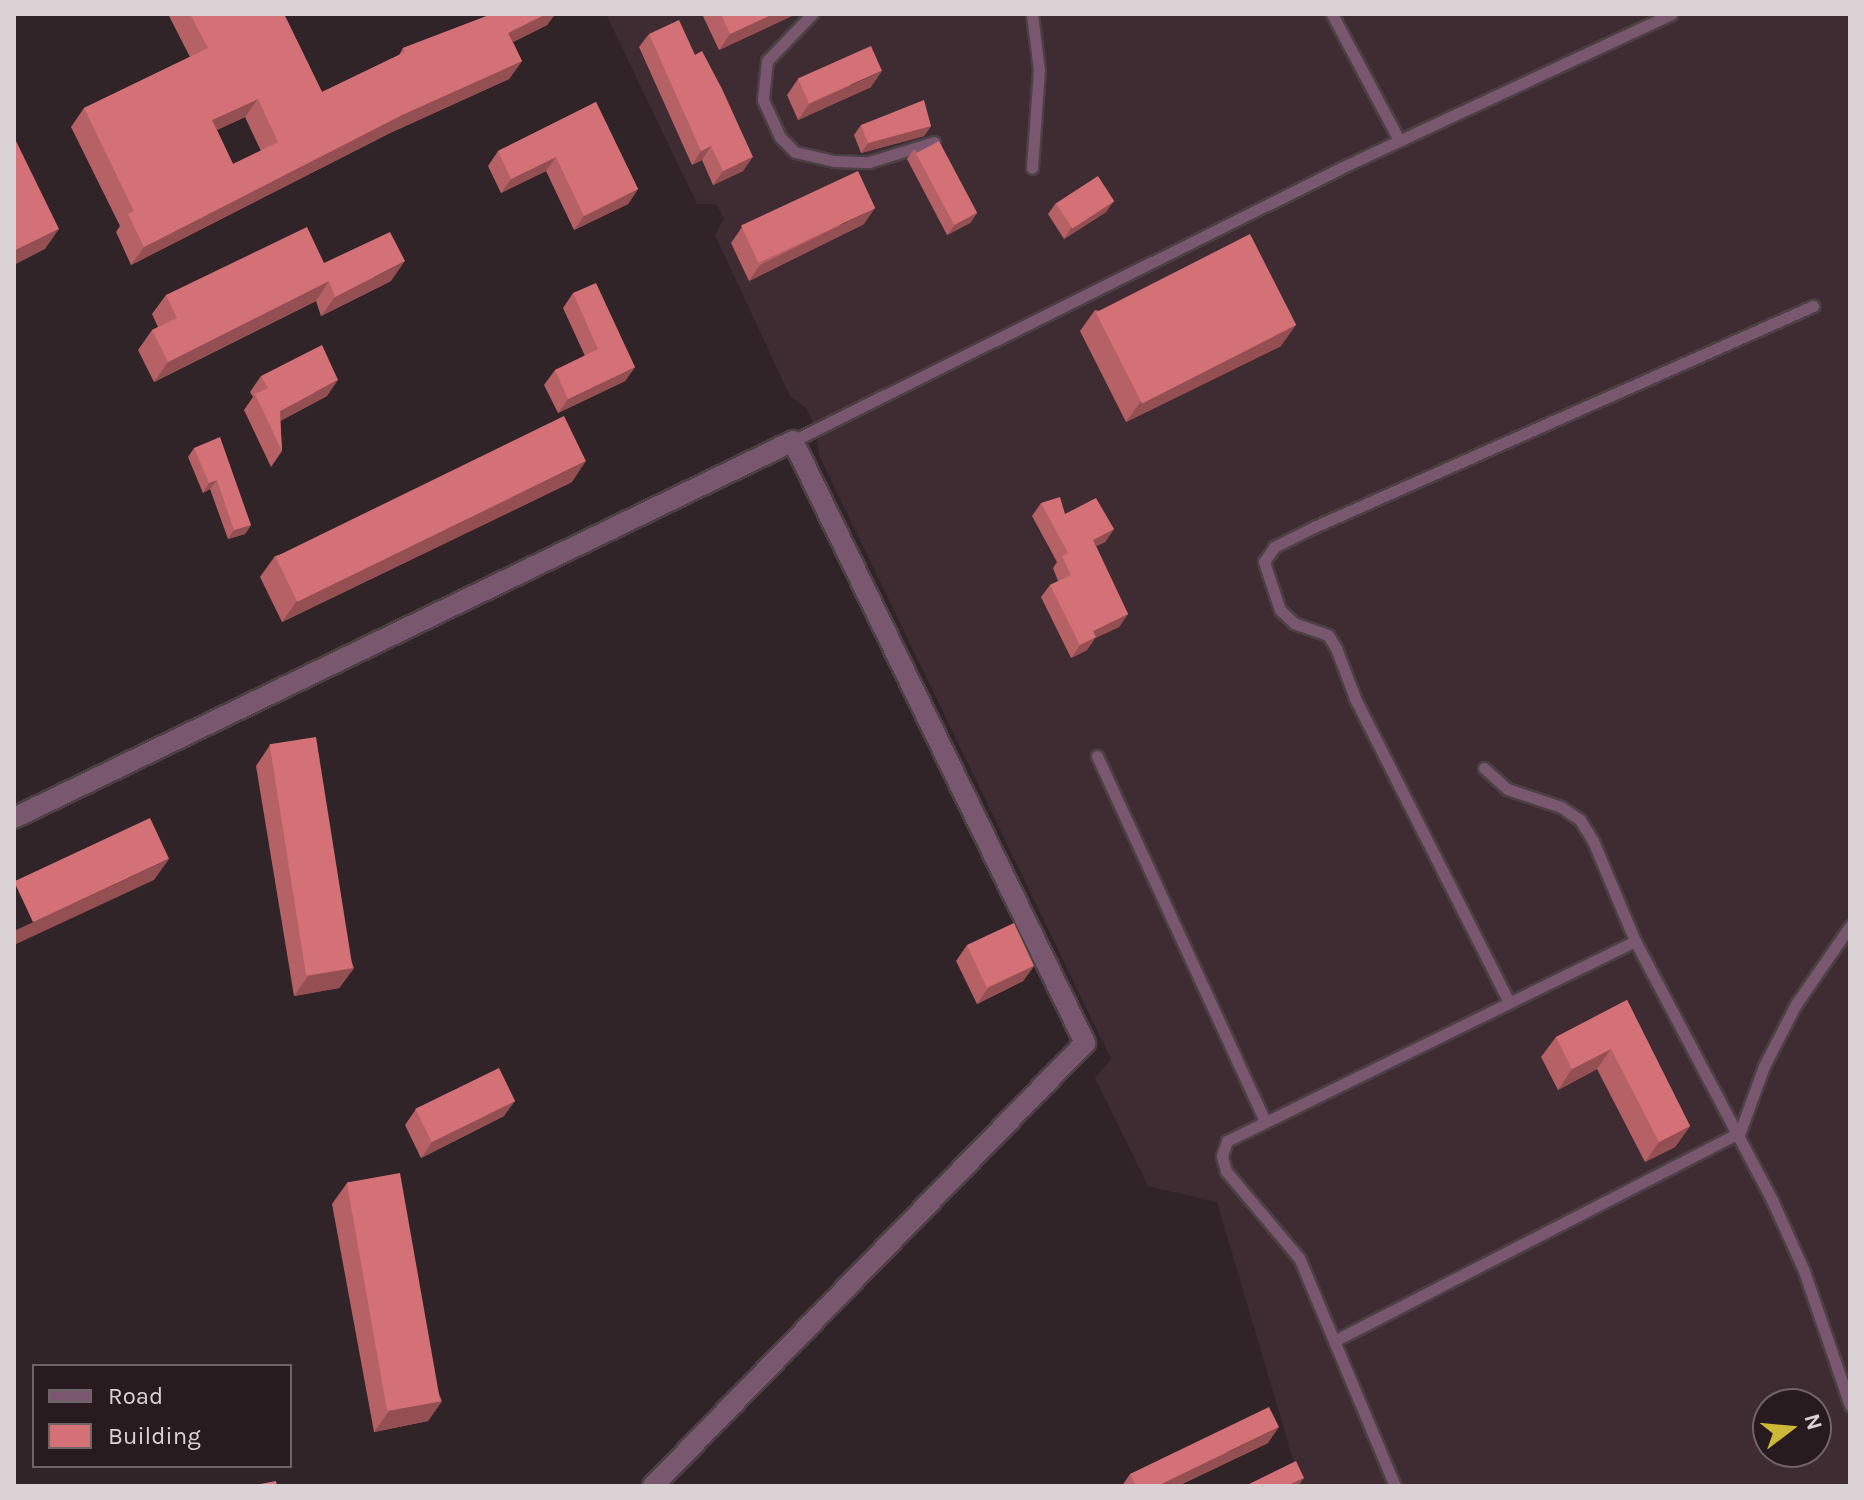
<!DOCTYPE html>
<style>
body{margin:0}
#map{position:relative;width:1864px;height:1500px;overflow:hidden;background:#312428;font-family:Karla,sans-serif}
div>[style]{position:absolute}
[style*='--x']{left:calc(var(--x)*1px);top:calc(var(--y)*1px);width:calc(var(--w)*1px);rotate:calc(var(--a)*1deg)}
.built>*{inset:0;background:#3f2c32}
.roads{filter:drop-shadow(2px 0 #4c4044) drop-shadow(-2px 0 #4c4044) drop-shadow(0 2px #4c4044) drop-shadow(0 -2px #4c4044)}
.service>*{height:11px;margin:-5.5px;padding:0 5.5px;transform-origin:5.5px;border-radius:5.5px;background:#78576f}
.minor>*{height:20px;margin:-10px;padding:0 10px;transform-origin:10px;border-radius:10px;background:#78576f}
.wall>*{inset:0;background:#b66166}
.shaded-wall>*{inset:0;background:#944f53}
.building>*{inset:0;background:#d47177;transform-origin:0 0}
span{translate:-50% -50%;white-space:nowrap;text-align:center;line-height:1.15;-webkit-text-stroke:8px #271b1f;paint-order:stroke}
.frame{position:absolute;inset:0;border:16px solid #dad2d4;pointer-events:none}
.legend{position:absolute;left:32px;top:1364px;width:260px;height:104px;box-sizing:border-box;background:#271b1f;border:2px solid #6f6467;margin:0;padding:10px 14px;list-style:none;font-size:24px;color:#dad2d4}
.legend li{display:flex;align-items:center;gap:16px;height:40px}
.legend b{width:40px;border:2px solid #6f6467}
.north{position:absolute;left:1752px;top:1388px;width:80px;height:80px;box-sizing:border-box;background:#271b1f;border:2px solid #6f6467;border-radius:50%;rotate:74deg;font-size:22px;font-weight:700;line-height:32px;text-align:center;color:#dad2d4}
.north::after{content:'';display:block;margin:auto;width:28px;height:36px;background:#ceb837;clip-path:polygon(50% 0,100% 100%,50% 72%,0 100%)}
</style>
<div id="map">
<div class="built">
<div style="clip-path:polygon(evenodd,606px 14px,1850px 14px,1850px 1486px,1301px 1486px,1217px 1202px,1148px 1186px,1095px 1078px,1111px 1059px,819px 455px,816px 428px,806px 408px,790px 396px,715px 235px,724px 218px,716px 204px,697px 204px,606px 14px,1768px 1404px,1816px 1404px,1816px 1452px,1768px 1452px,1768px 1404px)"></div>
</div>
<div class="roads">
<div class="service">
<div style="--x:812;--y:14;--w:65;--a:133.8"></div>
<div style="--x:767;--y:61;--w:39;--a:96"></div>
<div style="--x:763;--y:100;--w:41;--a:65.3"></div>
<div style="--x:780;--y:137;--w:21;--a:45"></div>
<div style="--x:795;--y:152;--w:40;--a:13"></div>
<div style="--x:834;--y:161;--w:35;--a:2"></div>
<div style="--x:869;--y:162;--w:68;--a:-17.1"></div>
<div style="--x:1032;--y:14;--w:56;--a:82.9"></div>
<div style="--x:1039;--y:70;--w:98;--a:94.1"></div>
<div style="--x:1332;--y:14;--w:143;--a:62"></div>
<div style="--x:793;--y:441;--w:614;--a:-26.48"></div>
<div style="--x:1343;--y:167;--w:362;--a:-25"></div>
<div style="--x:1097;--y:756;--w:400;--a:65.3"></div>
<div style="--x:1484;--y:768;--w:31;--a:42"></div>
<div style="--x:1507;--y:789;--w:57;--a:18.4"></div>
<div style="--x:1561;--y:807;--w:23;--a:34"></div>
<div style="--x:1580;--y:820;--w:25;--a:58"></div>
<div style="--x:1593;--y:841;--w:108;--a:67.2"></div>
<div style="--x:1635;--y:941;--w:293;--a:62.1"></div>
<div style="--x:1772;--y:1200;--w:78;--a:65.7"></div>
<div style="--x:1804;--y:1271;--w:142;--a:71.1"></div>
<div style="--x:1509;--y:1002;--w:341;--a:-116.9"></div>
<div style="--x:1355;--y:698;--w:53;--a:-110.8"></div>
<div style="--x:1336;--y:648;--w:15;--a:-122"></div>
<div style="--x:1328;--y:635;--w:36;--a:-161"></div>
<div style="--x:1294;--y:623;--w:19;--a:-137"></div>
<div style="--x:1280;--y:610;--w:51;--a:-108.4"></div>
<div style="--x:1264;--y:562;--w:18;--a:-56"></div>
<div style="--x:1274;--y:547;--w:45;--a:-26.6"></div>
<div style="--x:1314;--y:527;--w:546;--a:-23.89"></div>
<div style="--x:1336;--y:1340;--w:454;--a:-27.2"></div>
<div style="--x:1740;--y:1132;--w:70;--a:-70"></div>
<div style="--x:1764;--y:1066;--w:70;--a:-62.7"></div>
<div style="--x:1796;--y:1004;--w:95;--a:-55.3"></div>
<div style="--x:1395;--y:1486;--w:247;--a:-112.8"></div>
<div style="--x:1299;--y:1258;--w:114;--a:-130"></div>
<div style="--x:1226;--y:1171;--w:16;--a:-105"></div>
<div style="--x:1222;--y:1156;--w:16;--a:-72"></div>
<div style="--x:1227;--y:1141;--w:454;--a:-26.1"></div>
</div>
<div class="minor">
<div style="--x:14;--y:818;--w:865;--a:-25.82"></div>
<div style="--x:793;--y:441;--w:669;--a:64.12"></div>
<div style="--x:1085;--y:1043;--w:619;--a:134.28"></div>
</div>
</div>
<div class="wall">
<div style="clip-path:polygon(evenodd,168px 14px,284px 14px,322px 92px,399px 55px,403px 48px,492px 14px,555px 14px,547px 25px,513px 42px,522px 61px,509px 79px,390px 133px,131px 265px,116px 232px,120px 226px,71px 127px,84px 108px,190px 57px,168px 14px,245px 117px,261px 151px,233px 164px,217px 130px,245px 117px)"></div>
<div style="clip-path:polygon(702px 14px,796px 14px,719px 50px)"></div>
<div style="clip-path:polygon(649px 34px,743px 171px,713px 185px,702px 160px,692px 165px,639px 47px)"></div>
<div style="clip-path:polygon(798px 79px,871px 87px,798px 120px,787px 95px)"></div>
<div style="clip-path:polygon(596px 102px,638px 189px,628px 204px,574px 230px,546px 171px,501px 193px,488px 166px,498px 151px)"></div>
<div style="clip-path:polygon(861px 125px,931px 126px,924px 136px,861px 153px,854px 135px)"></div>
<div style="clip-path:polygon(914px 149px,977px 213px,970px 223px,947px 235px,907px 159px)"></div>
<div style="clip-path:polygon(1056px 203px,1106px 212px,1064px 239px,1048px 214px)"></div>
<div style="clip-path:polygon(864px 224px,749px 281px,731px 243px,742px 227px)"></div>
<div style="clip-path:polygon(324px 263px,391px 281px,321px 316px,316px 301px,154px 382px,138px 350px,152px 330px,158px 327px,152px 314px,166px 295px)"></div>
<div style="clip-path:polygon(573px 293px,635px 367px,625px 381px,558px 413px,544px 385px,555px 370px,585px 356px,563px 308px)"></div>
<div style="clip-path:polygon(1095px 310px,1281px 346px,1126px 422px,1080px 331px)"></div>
<div style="clip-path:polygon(261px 376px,327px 396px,280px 421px,282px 451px,271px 467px,244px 410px,253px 397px,250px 392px)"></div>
<div style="clip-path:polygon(194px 448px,251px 525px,245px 534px,228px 539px,210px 489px,203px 493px,188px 457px)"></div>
<div style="clip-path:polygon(572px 482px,282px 622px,260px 577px,275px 556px)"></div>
<div style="clip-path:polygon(1041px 503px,1065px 514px,1114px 529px,1105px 542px,1096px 546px,1128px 614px,1119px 627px,1095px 638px,1087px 650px,1071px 658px,1041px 597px,1050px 585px,1058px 581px,1053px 568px,1057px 562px,1032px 516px)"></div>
<div style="clip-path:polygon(270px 745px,354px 968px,339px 988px,294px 996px,256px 766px)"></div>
<div style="clip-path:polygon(967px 945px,1034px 966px,1023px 981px,977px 1004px,956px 961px)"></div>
<div style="clip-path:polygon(1627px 1000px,1690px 1126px,1675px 1147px,1645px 1162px,1597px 1069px,1558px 1090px,1541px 1057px,1556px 1037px)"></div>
<div style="clip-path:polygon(416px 1109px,504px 1116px,421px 1158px,405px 1125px)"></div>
<div style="clip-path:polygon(347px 1183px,442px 1401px,428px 1421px,374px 1432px,332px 1204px)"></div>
<div style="clip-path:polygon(1268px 1443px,1178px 1486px,1122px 1486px,1130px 1474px)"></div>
</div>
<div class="shaded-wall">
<div style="clip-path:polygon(546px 14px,555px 14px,547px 25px,495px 51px,508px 33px)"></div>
<div style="clip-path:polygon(773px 14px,796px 14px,719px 50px,730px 34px)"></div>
<div style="clip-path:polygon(522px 61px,509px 79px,390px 133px,131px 265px,144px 247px,402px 115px)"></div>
<div style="clip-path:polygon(882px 71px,871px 87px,798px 120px,809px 104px)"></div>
<div style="clip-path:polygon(258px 99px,245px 117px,199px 138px,212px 120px)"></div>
<div style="clip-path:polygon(931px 126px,924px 136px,861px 153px,868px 143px)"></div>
<div style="clip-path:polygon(711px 146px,702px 160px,692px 165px,701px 151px)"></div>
<div style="clip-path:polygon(556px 157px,546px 171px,501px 193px,511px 179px)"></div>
<div style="clip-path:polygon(753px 157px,743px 171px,713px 185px,723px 171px)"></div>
<div style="clip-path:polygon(638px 189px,628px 204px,574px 230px,584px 216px)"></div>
<div style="clip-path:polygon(1114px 201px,1106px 212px,1064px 239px,1071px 228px)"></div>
<div style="clip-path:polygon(875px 208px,864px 224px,749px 281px,760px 265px)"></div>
<div style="clip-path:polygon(977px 213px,970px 223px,947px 235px,955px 225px)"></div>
<div style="clip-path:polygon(59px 229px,45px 249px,14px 265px,14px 251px)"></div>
<div style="clip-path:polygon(405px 261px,391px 281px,321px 316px,335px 297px)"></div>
<div style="clip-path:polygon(329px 281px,316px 301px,154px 382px,168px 362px)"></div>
<div style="clip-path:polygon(1296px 325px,1281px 346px,1126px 422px,1141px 401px)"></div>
<div style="clip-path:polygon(635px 367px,625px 381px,558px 413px,568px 399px)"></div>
<div style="clip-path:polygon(338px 380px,327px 396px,269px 427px,280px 411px)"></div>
<div style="clip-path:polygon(586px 461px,572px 482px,282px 622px,297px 601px)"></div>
<div style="clip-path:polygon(217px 480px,210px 489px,203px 493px,209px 483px)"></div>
<div style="clip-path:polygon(251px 525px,245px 534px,228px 539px,234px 530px)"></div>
<div style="clip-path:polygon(1114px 529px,1105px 542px,1084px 552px,1093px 540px)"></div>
<div style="clip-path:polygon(1128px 614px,1119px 627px,1095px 638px,1087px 650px,1071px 658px,1080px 645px,1093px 631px)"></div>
<div style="clip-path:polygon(169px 859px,154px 880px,14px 945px,14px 931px)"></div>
<div style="clip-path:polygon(1034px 966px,1023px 981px,977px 1004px,988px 988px)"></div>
<div style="clip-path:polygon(354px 968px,339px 988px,294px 996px,308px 976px)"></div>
<div style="clip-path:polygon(1611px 1049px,1597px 1069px,1558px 1090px,1572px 1069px)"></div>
<div style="clip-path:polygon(515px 1101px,504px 1116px,421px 1158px,432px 1142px)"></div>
<div style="clip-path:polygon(1690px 1126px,1675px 1147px,1645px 1162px,1659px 1142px)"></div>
<div style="clip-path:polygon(442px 1401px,428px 1421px,374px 1432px,389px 1411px)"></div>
<div style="clip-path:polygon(1279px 1427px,1268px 1443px,1178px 1486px,1157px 1486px)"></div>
<div style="clip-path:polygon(1304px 1478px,1298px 1486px,1287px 1486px)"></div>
</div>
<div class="building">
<div style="clip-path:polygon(evenodd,190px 14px,284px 14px,322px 92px,405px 52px,403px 48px,492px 14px,546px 14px,508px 33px,522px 61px,402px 115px,144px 247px,128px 214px,134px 211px,84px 108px,208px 48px,190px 14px,258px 99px,278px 142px,233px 164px,212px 120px,258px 99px)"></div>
<div style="clip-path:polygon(721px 14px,773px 14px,730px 34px)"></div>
<div style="clip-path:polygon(679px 20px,695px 55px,702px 51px,722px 89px,753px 157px,723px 171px,711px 146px,701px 151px,649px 34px)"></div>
<div style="left:871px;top:46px;width:27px;height:80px;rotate:66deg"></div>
<div style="clip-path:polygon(924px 100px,931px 126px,868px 143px,861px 125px)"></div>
<div style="clip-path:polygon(596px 102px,638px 189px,584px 216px,556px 157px,511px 179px,498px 151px)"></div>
<div style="clip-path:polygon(14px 137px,59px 229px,14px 251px)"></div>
<div style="left:939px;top:141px;width:81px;height:26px;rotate:62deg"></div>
<div style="left:858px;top:171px;width:41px;height:129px;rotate:65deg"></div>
<div style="left:1098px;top:176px;width:30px;height:50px;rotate:57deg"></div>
<div style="clip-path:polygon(307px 227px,324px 263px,390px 232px,405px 261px,335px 297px,329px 281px,168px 362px,152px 330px,177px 318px,166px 295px)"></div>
<div style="left:1250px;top:234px;width:102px;height:173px;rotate:63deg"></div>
<div style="clip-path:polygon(596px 283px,635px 367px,568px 399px,555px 370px,598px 349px,573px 293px)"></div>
<div style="clip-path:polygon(322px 345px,338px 380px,280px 411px,282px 451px,255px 394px,268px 388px,261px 376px)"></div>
<div style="left:564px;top:416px;width:50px;height:321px;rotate:64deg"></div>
<div style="clip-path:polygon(220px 437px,251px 525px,234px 530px,217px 480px,209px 483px,194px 448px)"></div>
<div style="clip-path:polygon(1060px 497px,1065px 514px,1096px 498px,1114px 529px,1093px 540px,1128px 614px,1093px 631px,1096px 637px,1080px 645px,1050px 585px,1071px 575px,1062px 556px,1068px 553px,1041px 503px)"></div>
<div style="left:316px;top:737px;width:234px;height:47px;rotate:81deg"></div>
<div style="left:150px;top:818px;width:45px;height:150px;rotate:65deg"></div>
<div style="left:1014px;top:923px;width:47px;height:52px;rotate:65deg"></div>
<div style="clip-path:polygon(1627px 1000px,1690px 1126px,1659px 1142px,1611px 1049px,1572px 1069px,1556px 1037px)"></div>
<div style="left:499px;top:1068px;width:37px;height:93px;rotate:64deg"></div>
<div style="left:400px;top:1173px;width:232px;height:54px;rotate:80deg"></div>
<div style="clip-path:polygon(1269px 1407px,1279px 1427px,1157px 1486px,1136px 1486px,1130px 1474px)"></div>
<div style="clip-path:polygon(1296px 1461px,1304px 1478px,1287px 1486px,1245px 1486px)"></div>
<div style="clip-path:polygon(276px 1481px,277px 1486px,250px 1486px)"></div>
</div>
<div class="frame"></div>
<ul class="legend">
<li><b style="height:10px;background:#78576f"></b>Road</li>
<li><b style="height:22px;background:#d47177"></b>Building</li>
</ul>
<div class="north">N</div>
</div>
